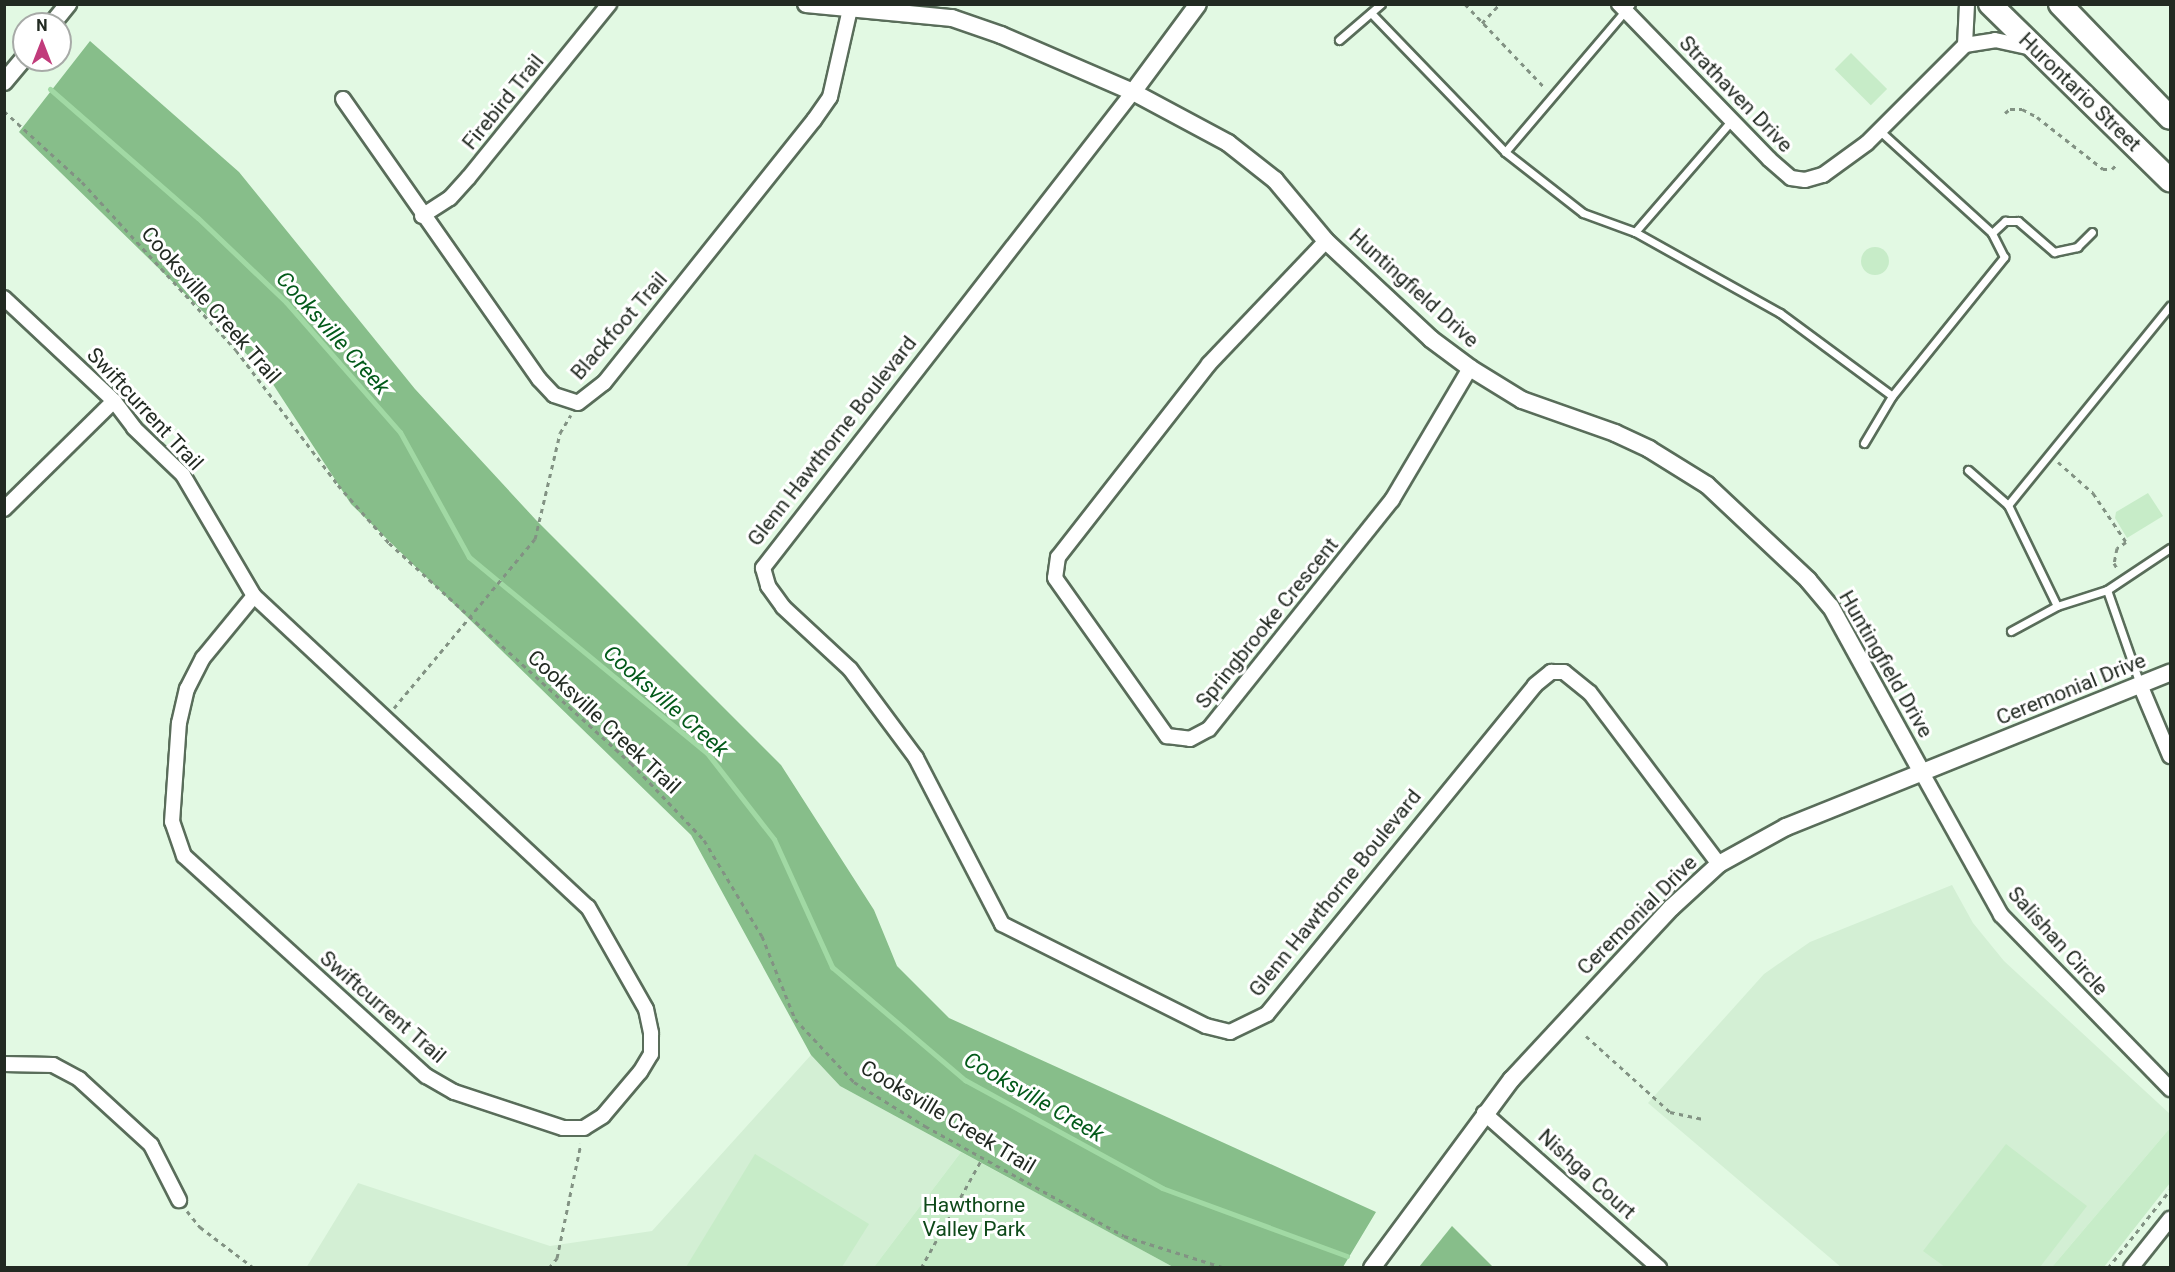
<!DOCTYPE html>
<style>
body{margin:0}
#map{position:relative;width:2175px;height:1272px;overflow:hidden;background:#e2f9e3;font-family:Roboto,sans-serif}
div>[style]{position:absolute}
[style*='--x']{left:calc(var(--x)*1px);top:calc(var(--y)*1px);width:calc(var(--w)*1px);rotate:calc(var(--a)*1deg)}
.built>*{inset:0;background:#d3efd4}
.green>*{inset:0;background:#c7ecc8;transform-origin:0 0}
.round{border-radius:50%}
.forest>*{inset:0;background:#87be8a}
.stream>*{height:5px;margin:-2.5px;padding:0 2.5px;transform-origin:2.5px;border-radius:2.5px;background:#a1d9a4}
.path>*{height:3px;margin-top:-1.5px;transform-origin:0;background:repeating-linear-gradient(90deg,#829283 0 4.5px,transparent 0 9px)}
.roads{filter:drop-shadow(2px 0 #596d5a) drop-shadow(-2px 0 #596d5a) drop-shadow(0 2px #596d5a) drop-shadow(0 -2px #596d5a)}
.service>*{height:7px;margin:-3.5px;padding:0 3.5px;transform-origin:3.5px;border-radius:3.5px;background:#fff}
.minor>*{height:14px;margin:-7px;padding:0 7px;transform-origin:7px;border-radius:7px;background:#fff}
.tertiary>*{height:16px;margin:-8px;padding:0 8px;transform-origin:8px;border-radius:8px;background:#fff}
.primary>*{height:22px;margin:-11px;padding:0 11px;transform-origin:11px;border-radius:11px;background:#fff}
span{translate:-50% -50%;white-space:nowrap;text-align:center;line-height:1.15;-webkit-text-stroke:6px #fff;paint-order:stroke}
.street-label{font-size:21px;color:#222a22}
.park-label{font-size:21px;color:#0e4919}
.water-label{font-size:22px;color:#035a1a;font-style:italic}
.frame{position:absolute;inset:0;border:6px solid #222a22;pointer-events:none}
.north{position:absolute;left:12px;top:12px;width:60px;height:60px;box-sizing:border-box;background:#fff;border:2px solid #a7aaa7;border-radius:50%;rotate:0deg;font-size:16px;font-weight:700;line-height:24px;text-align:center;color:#222a22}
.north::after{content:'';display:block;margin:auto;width:21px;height:27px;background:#c13b7b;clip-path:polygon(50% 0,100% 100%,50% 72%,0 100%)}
</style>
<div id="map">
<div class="built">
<div style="clip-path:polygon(1952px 885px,1973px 923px,2004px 961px,2170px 1114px,2170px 1128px,2052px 1267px,1842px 1268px,1648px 1103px,1764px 974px,1810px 942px)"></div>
<div style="clip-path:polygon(811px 1055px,840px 1086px,961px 1152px,874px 1267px,306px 1268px,358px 1183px,550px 1246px,652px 1231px)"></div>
</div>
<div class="green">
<div style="left:1851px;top:53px;width:51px;height:23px;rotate:45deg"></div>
<div class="round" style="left:1861px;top:247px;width:28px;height:28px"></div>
<div style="clip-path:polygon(2148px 493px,2163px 516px,2127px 538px,2115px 518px,2116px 512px)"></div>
<div style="clip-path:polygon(2170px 1128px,2170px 1183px,2104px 1267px,2052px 1267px)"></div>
<div style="clip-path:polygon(2006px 1144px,2087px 1206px,2040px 1267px,1945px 1267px,1923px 1251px)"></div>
<div style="clip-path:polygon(961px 1152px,1173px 1267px,874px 1267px)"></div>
<div style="clip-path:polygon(755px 1154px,869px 1224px,842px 1267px,686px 1267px)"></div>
</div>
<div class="forest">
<div style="clip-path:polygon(90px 41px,239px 172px,415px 389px,536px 520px,781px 765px,874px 910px,897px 966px,949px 1018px,1376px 1212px,1343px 1267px,1173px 1267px,840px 1086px,811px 1055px,691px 835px,351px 504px,265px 372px,19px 132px)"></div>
<div style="clip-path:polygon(1452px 1226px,1493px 1267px,1419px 1267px)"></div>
</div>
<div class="stream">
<div style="--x:50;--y:89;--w:196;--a:41.1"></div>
<div style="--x:198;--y:218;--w:122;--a:43.7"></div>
<div style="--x:286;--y:302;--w:173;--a:48.8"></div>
<div style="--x:400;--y:432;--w:143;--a:61.1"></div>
<div style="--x:469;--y:557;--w:308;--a:39.5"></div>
<div style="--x:707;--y:753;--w:109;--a:52.1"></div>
<div style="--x:774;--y:839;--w:141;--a:65.6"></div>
<div style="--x:832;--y:967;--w:175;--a:40.4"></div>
<div style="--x:965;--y:1080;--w:225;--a:28.7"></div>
<div style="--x:1162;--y:1188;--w:197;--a:20.2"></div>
</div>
<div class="path">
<div style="--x:1465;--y:4;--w:116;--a:46.4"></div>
<div style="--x:1482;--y:23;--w:26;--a:-47"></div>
<div style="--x:4;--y:111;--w:105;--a:42.3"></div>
<div style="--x:82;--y:182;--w:228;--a:47.5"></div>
<div style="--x:236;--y:350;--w:169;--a:52.9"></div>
<div style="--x:338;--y:485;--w:77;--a:48.7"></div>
<div style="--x:389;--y:543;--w:327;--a:42.3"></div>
<div style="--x:631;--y:763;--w:106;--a:46.5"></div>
<div style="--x:704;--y:840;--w:112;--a:58.9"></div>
<div style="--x:762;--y:936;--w:89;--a:68.3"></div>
<div style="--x:795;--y:1019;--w:86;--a:46.9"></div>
<div style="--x:854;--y:1082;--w:84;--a:31.8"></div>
<div style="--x:925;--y:1126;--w:227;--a:28.9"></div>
<div style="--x:1124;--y:1236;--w:106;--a:17.6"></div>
<div style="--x:2005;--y:113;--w:6;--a:-39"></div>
<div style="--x:2010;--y:109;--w:12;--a:0"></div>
<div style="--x:2022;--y:109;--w:17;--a:28"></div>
<div style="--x:2037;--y:117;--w:84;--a:38.2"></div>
<div style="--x:2103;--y:169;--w:9;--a:0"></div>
<div style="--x:2112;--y:169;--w:8;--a:-45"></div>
<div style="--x:2058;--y:462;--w:47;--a:41.5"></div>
<div style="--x:2093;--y:493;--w:59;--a:56"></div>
<div style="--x:2126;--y:542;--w:11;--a:146"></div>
<div style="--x:2117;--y:548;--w:15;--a:101"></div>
<div style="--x:2114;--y:563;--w:8;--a:60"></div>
<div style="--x:394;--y:708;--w:220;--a:-50.2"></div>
<div style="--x:535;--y:539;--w:109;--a:-76.7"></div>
<div style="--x:560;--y:433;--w:21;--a:-59"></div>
<div style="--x:1586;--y:1036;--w:113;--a:42.1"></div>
<div style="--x:1670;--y:1112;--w:35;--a:12"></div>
<div style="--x:187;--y:1211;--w:21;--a:51"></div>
<div style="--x:200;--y:1227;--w:68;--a:37.2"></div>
<div style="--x:549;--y:1268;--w:13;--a:-51"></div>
<div style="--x:557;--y:1258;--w:117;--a:-78.2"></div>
<div style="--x:921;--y:1268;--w:125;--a:-60.8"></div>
<div style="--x:2108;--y:1268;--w:100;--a:-51.5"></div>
</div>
<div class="roads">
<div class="service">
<div style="--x:1371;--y:13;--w:193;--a:46"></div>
<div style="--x:1505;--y:152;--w:99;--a:38"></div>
<div style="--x:1583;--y:213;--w:55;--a:20.1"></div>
<div style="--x:1635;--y:232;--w:166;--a:29.2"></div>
<div style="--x:1780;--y:313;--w:139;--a:36.5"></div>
<div style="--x:1339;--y:40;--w:55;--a:-40.6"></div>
<div style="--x:1505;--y:152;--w:194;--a:-49.6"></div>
<div style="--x:1635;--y:232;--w:150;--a:-49.1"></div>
<div style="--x:1992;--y:233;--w:18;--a:-43"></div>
<div style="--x:2005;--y:221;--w:13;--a:0"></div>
<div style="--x:2018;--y:221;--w:48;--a:40.7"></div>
<div style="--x:2054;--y:252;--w:24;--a:-12"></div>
<div style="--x:2077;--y:247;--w:21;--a:-45"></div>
<div style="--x:1864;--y:443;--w:55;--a:-59.2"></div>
<div style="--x:1892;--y:396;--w:179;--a:-51.1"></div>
<div style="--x:2004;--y:257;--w:27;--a:-117"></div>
<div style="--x:1992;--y:233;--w:151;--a:-137.7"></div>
<div style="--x:1968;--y:470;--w:53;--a:41.2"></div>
<div style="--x:2008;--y:505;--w:112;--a:64.1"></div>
<div style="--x:2008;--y:505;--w:257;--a:-50.9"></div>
<div style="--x:2107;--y:590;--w:100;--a:70.7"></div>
<div style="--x:2011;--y:631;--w:52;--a:-28.5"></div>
<div style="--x:2057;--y:606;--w:52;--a:-17.7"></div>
<div style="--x:2107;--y:590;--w:76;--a:-33.7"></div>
</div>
<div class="minor">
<div style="--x:1619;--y:4;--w:216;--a:45.9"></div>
<div style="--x:1769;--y:159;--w:29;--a:41"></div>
<div style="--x:1791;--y:178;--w:14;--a:8"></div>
<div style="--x:1805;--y:180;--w:19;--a:-16"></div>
<div style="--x:1823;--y:175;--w:54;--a:-36"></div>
<div style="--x:1867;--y:143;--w:139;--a:-45"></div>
<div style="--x:1965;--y:45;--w:30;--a:-9"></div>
<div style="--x:1995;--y:40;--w:34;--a:12"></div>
<div style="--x:1965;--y:45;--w:41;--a:-87.2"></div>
<div style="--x:1133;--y:92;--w:603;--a:127.86"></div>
<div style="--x:763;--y:568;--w:19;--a:74"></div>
<div style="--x:768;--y:586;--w:26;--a:54"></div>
<div style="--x:783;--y:607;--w:91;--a:42.8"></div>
<div style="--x:850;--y:669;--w:111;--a:53.4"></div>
<div style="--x:916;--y:758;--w:187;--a:62.6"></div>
<div style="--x:1002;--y:924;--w:228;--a:26.6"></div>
<div style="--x:1206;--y:1026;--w:25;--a:14"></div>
<div style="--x:1230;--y:1032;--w:41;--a:-25.9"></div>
<div style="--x:1267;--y:1014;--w:424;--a:-50.8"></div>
<div style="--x:1535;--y:685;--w:21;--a:-39"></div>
<div style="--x:1551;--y:672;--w:13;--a:0"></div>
<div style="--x:1564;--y:672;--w:33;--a:39"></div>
<div style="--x:1590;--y:693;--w:214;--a:53"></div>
<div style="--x:343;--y:99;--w:342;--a:55"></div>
<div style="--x:539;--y:379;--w:22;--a:47"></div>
<div style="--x:554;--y:395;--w:25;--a:18"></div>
<div style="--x:578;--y:403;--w:33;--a:-38"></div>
<div style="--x:604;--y:383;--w:337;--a:-51.4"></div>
<div style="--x:814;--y:120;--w:28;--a:-55"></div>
<div style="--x:830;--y:97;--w:90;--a:-77.2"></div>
<div style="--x:422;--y:216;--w:33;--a:-33"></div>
<div style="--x:450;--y:198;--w:28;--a:-48"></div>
<div style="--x:469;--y:177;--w:223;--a:-51"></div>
<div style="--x:1326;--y:241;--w:170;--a:133.6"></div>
<div style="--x:1209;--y:364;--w:245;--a:128"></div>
<div style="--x:1058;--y:557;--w:21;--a:98"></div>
<div style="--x:1055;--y:578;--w:194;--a:54.7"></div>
<div style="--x:1167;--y:736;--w:23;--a:7"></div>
<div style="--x:1190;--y:739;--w:21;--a:-28"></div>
<div style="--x:1209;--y:729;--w:293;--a:-51.4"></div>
<div style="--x:1392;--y:500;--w:153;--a:-59.4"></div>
<div style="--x:4;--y:298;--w:151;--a:43.1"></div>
<div style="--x:114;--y:401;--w:34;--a:53"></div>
<div style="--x:134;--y:428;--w:68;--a:43.8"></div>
<div style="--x:183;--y:475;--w:140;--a:59.6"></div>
<div style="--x:254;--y:596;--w:456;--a:43"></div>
<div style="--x:588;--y:907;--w:117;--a:60.4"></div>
<div style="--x:646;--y:1009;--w:25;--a:78"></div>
<div style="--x:651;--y:1033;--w:21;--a:90"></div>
<div style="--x:651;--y:1054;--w:21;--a:121"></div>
<div style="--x:640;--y:1072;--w:57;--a:130.1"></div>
<div style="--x:603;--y:1116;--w:22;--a:148"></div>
<div style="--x:584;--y:1128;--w:21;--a:180"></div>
<div style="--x:563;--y:1128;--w:115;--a:-161.7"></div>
<div style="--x:454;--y:1092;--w:32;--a:-150"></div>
<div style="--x:426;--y:1076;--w:327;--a:-137.7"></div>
<div style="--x:184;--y:856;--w:36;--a:-109"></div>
<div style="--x:172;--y:822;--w:99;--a:-86"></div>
<div style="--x:179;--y:723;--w:35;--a:-77"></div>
<div style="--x:187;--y:689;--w:35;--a:-63"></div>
<div style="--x:203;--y:658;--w:80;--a:-50.6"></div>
<div style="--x:4;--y:509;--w:154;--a:-44.5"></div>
<div style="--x:2141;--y:687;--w:75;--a:67.2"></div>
<div style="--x:1921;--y:771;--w:165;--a:60.9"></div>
<div style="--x:2001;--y:915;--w:243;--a:45.8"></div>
<div style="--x:4;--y:1064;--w:49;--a:1.2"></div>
<div style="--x:53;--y:1065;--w:30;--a:28"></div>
<div style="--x:79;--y:1079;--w:98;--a:42.5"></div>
<div style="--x:151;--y:1145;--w:62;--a:63"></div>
<div style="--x:1484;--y:1113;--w:234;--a:41.5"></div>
<div style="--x:2131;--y:1268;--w:63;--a:-51.5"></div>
</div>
<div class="tertiary">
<div style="--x:806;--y:4;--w:147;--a:5.5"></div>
<div style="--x:952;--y:18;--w:52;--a:19.1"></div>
<div style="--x:1001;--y:35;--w:144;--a:23.4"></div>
<div style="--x:1133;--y:92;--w:108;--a:28.2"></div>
<div style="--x:1228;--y:143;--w:60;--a:38.2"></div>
<div style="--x:1275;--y:180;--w:80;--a:50.1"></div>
<div style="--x:1326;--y:241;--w:144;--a:43"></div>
<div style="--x:1431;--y:339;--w:49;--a:36.6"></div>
<div style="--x:1470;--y:368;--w:61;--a:31.6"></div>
<div style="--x:1522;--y:400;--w:99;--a:19.5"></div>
<div style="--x:1615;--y:433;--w:38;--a:25"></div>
<div style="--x:1649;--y:449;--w:68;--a:31.8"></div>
<div style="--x:1707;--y:485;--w:139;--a:43.2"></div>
<div style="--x:1808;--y:580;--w:35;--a:50"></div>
<div style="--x:1831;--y:607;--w:187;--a:61.2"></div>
<div style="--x:52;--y:24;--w:26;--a:-51"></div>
<div style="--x:4;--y:82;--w:31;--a:-50"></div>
<div style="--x:1133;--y:92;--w:109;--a:-53.5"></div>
<div style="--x:1372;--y:1268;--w:235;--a:-53.5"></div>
<div style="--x:1512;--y:1079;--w:233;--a:-47.1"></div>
<div style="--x:1671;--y:908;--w:65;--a:-42.5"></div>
<div style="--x:1719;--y:864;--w:77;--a:-28.9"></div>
<div style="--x:1786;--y:827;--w:414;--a:-21.9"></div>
</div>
<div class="primary">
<div style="--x:1990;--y:4;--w:252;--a:44.4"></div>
<div style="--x:2060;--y:4;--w:158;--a:46"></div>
</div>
</div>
<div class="street-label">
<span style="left:2080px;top:92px;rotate:44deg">Hurontario Street</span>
<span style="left:1736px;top:94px;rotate:46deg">Strathaven Drive</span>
<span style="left:503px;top:102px;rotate:-51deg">Firebird Trail</span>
<span style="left:1414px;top:288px;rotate:42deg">Huntingfield Drive</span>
<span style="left:211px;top:305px;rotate:49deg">Cooksville Creek Trail</span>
<span style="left:619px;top:326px;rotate:-49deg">Blackfoot Trail</span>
<span style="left:145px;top:409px;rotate:47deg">Swiftcurrent Trail</span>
<span style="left:832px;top:441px;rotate:-52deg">Glenn Hawthorne Boulevard</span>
<span style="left:1267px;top:623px;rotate:-51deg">Springbrooke Crescent</span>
<span style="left:1886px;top:664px;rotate:60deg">Huntingfield Drive</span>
<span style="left:2071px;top:689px;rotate:-22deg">Ceremonial Drive</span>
<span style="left:604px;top:722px;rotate:43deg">Cooksville Creek Trail</span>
<span style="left:1335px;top:893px;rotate:-51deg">Glenn Hawthorne Boulevard</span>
<span style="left:1637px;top:915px;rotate:-45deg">Ceremonial Drive</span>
<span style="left:2058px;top:941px;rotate:48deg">Salishan Circle</span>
<span style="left:383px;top:1007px;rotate:41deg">Swiftcurrent Trail</span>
<span style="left:948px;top:1117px;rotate:31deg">Cooksville Creek Trail</span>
<span style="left:1587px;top:1174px;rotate:42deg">Nishga Court</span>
</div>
<div class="park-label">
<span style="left:974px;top:1217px">Hawthorne<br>Valley Park</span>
</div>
<div class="water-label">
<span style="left:333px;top:333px;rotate:48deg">Cooksville Creek</span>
<span style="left:666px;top:701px;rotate:41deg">Cooksville Creek</span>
<span style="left:1034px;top:1097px;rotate:30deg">Cooksville Creek</span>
</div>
<div class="frame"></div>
<div class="north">N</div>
</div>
